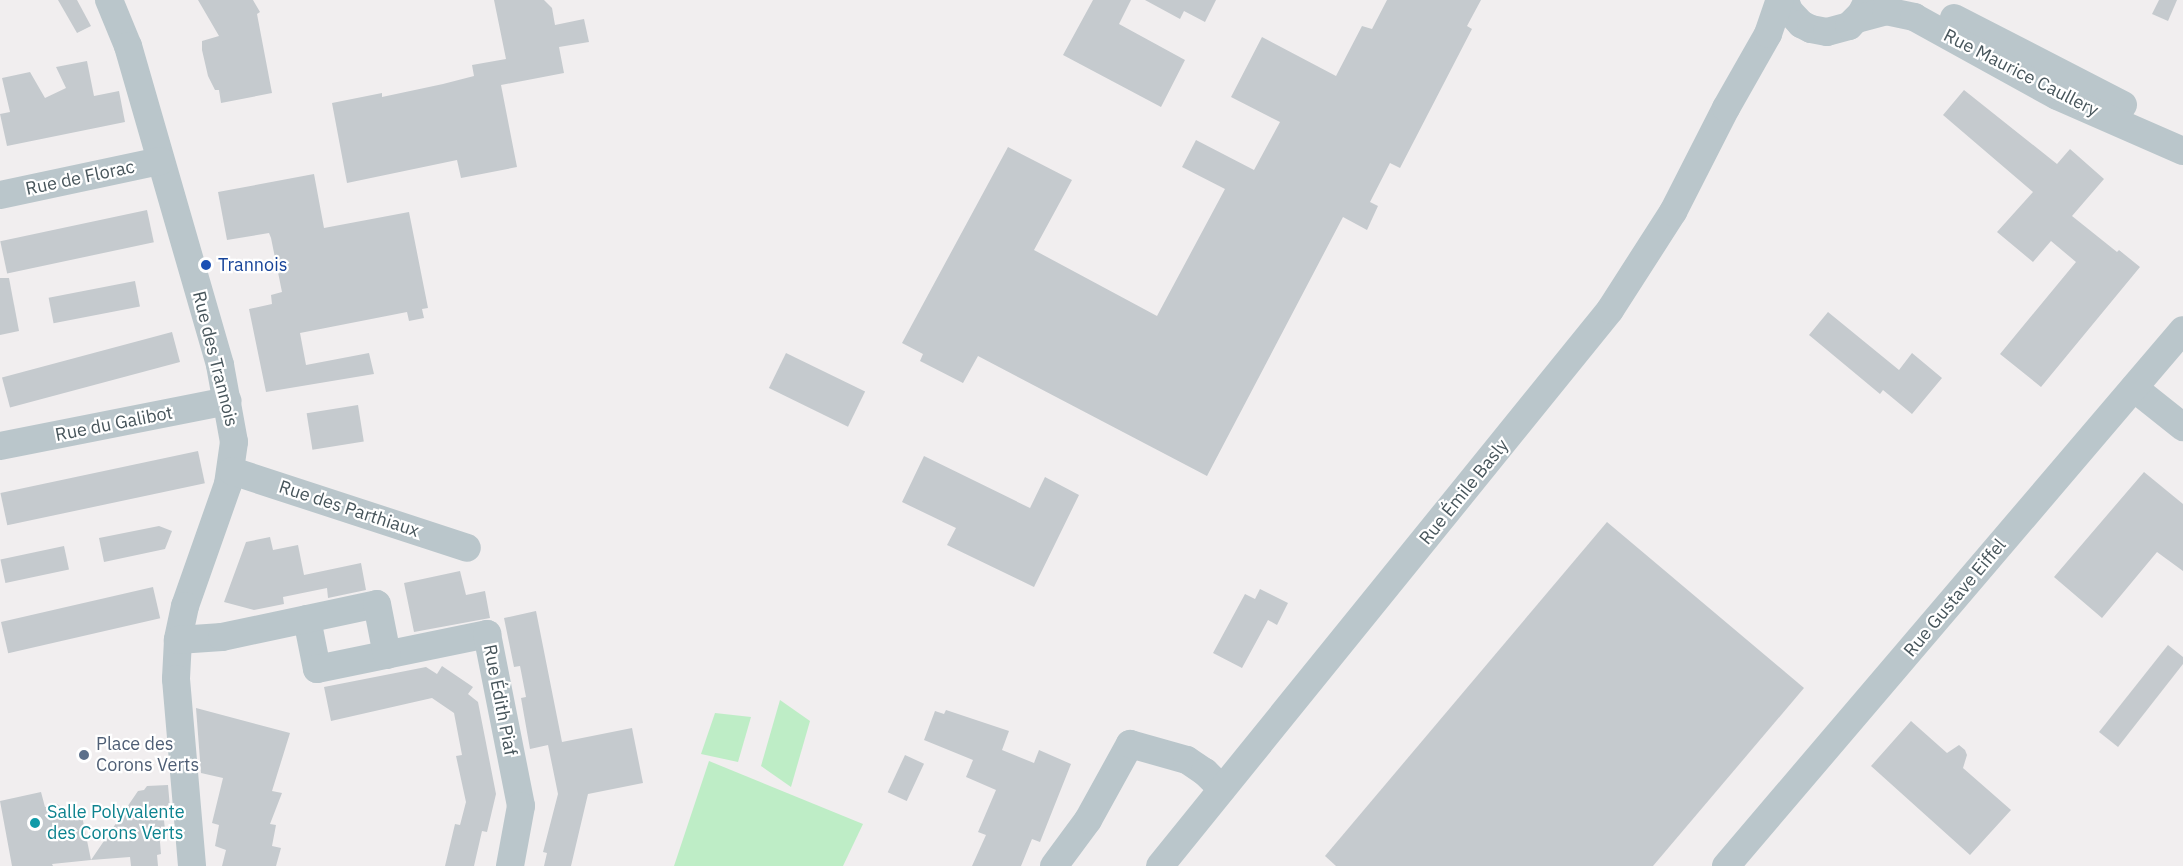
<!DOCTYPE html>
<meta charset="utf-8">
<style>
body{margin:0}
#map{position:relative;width:2183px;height:866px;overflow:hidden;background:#f1eeef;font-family:"IBM Plex Sans",sans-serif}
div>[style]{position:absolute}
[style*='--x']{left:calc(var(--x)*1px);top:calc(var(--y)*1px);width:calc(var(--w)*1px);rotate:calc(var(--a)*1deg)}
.green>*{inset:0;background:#beedc6}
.building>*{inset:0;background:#c5cace;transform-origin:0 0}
.minor>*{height:28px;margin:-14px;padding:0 14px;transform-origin:14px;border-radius:14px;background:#bac6cb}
.dots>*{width:16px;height:16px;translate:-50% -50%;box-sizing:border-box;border:3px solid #fff;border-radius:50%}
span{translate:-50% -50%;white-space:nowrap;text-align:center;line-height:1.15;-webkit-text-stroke:4.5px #fff;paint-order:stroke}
.street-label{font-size:18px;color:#47555b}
.transit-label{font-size:18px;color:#164399}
.left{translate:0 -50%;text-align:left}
.service-label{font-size:18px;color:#4e5e75}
.culture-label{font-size:18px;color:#0d838f}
</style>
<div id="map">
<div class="green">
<div style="clip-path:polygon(780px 700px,810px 721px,791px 787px,761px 766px)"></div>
<div style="clip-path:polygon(715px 713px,751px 717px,738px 762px,701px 754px)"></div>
<div style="clip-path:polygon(709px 761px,863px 824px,843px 866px,674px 866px)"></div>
</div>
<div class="building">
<div style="clip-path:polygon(58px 0,77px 0,91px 26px,77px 33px)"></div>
<div style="clip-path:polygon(198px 0,253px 0,260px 12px,257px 14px,272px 93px,221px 103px,219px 90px,215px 90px,208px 76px,202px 50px,202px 41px,219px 36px)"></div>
<div style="clip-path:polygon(494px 0,544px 0,552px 8px,555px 25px,584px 19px,589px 42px,559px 47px,564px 73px,501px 85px,517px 167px,461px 178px,457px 160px,347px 183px,332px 103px,382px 93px,382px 97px,443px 84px,474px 76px,472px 65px,506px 59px)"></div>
<div style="clip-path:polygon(1093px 0,1131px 0,1119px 24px,1185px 60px,1161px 107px,1063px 55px)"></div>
<div style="clip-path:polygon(1145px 0,1216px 0,1205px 22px,1184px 11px,1180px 19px)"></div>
<div style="clip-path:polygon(1387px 0,1481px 0,1467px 26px,1472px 29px,1400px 168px,1390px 163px,1370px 202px,1378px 206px,1367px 230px,1343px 217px,1207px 476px,978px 356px,963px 383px,920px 361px,923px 354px,902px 343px,1008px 147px,1072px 180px,1034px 250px,1157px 316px,1225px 189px,1182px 167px,1196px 140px,1254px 170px,1280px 122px,1231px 97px,1262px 37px,1336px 76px,1362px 26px,1372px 29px)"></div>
<div style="clip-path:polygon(2159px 0,2177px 0,2168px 21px,2152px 14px)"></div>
<div style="clip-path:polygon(87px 61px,94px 96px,119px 91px,125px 122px,7px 146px,0 114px,10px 112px,2px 78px,30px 72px,45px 98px,66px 88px,56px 67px)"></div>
<div style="clip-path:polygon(1964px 90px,2057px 164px,2070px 149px,2104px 179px,2072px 216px,2117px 252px,2119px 250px,2140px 267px,2041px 387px,2000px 354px,2076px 262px,2051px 241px,2033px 262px,1997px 232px,2033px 192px,1943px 115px)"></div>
<div style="clip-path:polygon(314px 174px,324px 228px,409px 212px,428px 308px,422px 309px,424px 318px,409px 321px,407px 312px,300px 333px,306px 365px,369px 353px,374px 374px,266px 392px,249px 309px,272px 304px,271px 295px,282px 292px,271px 238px,269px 233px,227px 240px,218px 192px)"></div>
<div style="left:147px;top:210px;width:33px;height:150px;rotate:78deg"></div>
<div style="clip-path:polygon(0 278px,9px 278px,19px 331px,0 335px)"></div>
<div style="left:135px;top:281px;width:26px;height:88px;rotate:79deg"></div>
<div style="clip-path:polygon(1828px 312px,1899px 370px,1912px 353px,1942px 378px,1912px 414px,1883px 390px,1880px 394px,1809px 335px)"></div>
<div style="left:172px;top:332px;width:31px;height:176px;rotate:75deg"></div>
<div style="left:786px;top:353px;width:88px;height:39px;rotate:26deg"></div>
<div style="left:358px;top:405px;width:37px;height:52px;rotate:81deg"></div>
<div style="left:198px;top:451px;width:33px;height:202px;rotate:78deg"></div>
<div style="clip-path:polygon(924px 456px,1030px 508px,1045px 477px,1079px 495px,1034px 587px,947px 545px,956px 528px,902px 502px)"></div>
<div style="clip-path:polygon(2144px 472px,2183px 504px,2183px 571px,2157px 552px,2102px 618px,2054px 577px)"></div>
<div style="clip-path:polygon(1607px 522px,1804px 688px,1653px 866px,1336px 866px,1325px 856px)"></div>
<div style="clip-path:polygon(159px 526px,172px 531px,165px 549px,104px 562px,99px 538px)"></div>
<div style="clip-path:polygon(270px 537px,273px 550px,298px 545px,304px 575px,361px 563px,366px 590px,328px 598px,327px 588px,283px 597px,284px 604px,254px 610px,224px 602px,246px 542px)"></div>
<div style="left:64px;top:546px;width:24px;height:65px;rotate:78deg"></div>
<div style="clip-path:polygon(460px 571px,466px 595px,485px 591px,490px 618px,414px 632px,404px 583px)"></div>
<div style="left:153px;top:587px;width:32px;height:156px;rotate:77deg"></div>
<div style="clip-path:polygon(1260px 589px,1288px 603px,1277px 625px,1268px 620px,1242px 668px,1213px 653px,1245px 594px,1255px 599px)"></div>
<div style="clip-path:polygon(536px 611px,562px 742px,632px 728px,643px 783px,588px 794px,571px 866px,544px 866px,547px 853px,543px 852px,558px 794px,548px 745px,530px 749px,521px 698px,526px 697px,520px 666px,514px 667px,504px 618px)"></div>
<div style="clip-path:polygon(2168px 645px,2183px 657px,2183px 664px,2118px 747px,2099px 732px)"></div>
<div style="clip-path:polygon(442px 666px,473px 687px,468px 694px,478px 702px,496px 794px,487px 832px,482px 831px,474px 866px,445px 866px,455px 824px,460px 825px,466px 802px,456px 756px,462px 755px,454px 713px,432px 698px,331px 721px,324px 687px,426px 667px,437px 674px)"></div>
<div style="clip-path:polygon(196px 708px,290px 733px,272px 791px,282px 793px,270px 824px,276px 825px,272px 846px,281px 848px,276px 866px,222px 866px,226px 850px,215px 846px,219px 825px,212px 823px,223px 778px,201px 773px)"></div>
<div style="clip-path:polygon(946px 710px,1009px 731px,1002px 750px,1034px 763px,1039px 750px,1071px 764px,1040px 842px,1032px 839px,1021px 866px,972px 866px,986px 835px,978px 832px,996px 790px,966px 777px,973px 760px,924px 740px,935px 711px,944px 714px)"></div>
<div style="clip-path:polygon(1911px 721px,1947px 753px,1959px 745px,1965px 750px,1967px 755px,1963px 768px,2011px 810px,1970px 855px,1871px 766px)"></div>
<div style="left:905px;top:755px;width:21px;height:41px;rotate:25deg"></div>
<div style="clip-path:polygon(168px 785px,171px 819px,164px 820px,165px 830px,159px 830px,161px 854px,157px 855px,158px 866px,131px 866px,130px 857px,91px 860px,138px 791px,144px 790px,147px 786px)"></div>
<div style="clip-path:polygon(41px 792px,45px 807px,57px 804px,64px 809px,66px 819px,82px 816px,91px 860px,52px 864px,53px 866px,12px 866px,0 801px)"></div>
</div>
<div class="minor">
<div style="--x:109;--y:0;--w:50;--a:67.6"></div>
<div style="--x:128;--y:46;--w:332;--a:73.9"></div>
<div style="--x:220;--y:365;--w:78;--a:79.7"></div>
<div style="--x:234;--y:442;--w:42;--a:98.1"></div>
<div style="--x:228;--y:484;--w:129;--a:109.4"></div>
<div style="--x:185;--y:606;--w:35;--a:102"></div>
<div style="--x:178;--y:640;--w:39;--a:93"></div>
<div style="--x:176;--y:679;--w:188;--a:85.1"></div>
<div style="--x:1785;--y:0;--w:12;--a:70"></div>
<div style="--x:1789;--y:11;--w:18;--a:47"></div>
<div style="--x:1801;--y:24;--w:11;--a:27"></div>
<div style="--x:1811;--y:29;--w:16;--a:11"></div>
<div style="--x:1827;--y:32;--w:23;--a:-15"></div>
<div style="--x:1849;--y:26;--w:17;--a:-45"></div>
<div style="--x:1861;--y:14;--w:11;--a:-63"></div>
<div style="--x:1954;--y:18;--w:190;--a:27.2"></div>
<div style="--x:1857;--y:19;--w:30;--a:-15"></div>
<div style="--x:1886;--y:11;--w:29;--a:12"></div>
<div style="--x:1914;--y:17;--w:163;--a:28.9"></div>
<div style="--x:2057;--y:96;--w:137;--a:23.6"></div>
<div style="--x:0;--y:195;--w:164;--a:-12"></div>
<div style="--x:2134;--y:388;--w:63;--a:38.5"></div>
<div style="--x:0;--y:446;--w:232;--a:-11.2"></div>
<div style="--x:232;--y:471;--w:247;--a:18.1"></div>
<div style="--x:307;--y:619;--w:51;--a:78.7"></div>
<div style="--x:317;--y:669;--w:174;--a:-11.6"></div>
<div style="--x:487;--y:634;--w:175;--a:78.8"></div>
<div style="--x:521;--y:806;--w:61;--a:100.4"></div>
<div style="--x:178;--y:640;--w:44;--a:-3.9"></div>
<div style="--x:222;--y:637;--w:158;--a:-12"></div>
<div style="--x:377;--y:604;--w:52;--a:78.9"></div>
<div style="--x:1054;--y:866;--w:57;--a:-53.5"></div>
<div style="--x:1088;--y:820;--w:87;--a:-61.1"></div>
<div style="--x:1130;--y:744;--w:59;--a:15.7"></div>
<div style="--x:1187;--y:760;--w:22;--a:34"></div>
<div style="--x:1205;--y:772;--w:24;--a:45"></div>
<div style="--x:1160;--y:866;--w:715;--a:-51.01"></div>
<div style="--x:1610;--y:310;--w:117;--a:-57.3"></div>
<div style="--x:1673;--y:212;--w:117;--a:-63"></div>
<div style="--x:1726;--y:108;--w:85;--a:-60.4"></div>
<div style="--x:1768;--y:34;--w:36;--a:-71"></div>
<div style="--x:1726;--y:866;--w:704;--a:-49.55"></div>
</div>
<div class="dots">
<div style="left:206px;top:265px;background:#1a4fb4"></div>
<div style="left:84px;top:755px;background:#5c6f8a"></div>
<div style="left:35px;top:823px;background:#0f9aa8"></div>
</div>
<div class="street-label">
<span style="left:2021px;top:73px;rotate:27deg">Rue Maurice Caullery</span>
<span style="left:80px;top:178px;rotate:-12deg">Rue de Florac</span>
<span style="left:215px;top:359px;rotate:76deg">Rue des Trannois</span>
<span style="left:114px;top:424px;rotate:-11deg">Rue du Galibot</span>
<span style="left:1464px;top:492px;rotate:-51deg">Rue Émile Basly</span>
<span style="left:349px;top:509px;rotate:18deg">Rue des Parthiaux</span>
<span style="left:1955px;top:598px;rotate:-50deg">Rue Gustave Eiffel</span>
<span style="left:500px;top:700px;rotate:79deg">Rue Édith Piaf</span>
</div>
<div class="transit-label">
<span class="left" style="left:218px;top:265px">Trannois</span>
</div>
<div class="service-label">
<span class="left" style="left:96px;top:755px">Place des<br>Corons Verts</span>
</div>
<div class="culture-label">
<span class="left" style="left:47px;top:823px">Salle Polyvalente<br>des Corons Verts</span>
</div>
</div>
